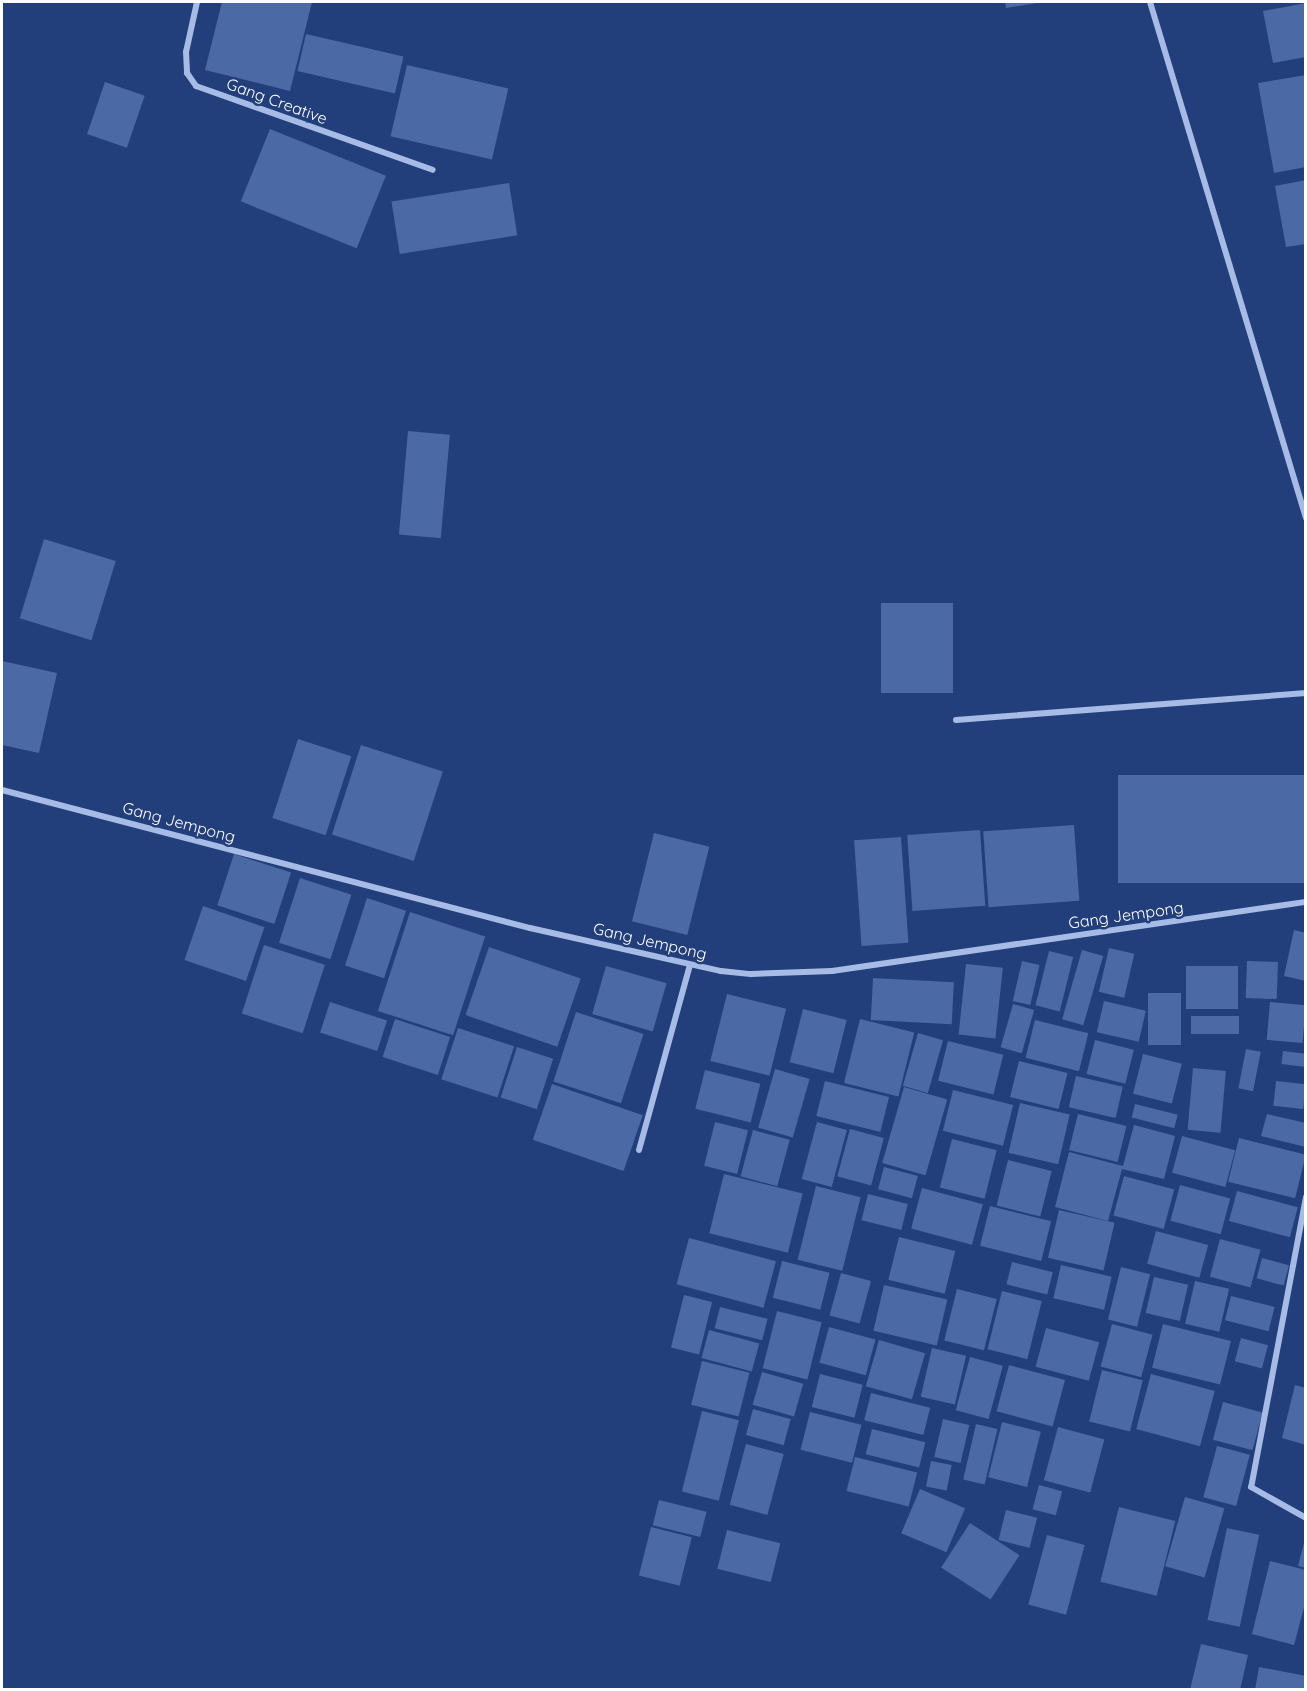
<!DOCTYPE html>
<style>
body{margin:0}
#map{position:relative;width:1307px;height:1691px;overflow:hidden;background:#223f7b;font-family:Quicksand,sans-serif}
div>[style]{position:absolute}
[style*='--x']{left:calc(var(--x)*1px);top:calc(var(--y)*1px);width:calc(var(--w)*1px);rotate:calc(var(--a)*1deg)}
.building>*{inset:0;background:#4b69a4;transform-origin:0 0}
.minor>*{height:6px;margin:-3px;padding:0 3px;transform-origin:3px;border-radius:3px;background:#a6bbe5}
span{translate:-50% -50%;white-space:nowrap;text-align:center;line-height:1.15;-webkit-text-stroke:5px #223f7b;paint-order:stroke}
.street-label{font-size:16px;color:#fff}
.frame{position:absolute;inset:0;border:3px solid #fff;pointer-events:none}
</style>
<div id="map">
<div class="building">
<div style="clip-path:polygon(222px 2px,312px 2px,290px 91px,205px 70px)"></div>
<div style="clip-path:polygon(1005px 2px,1037px 2px,1037px 3px,1006px 8px)"></div>
<div style="clip-path:polygon(1306px 3px,1306px 57px,1273px 63px,1263px 11px)"></div>
<div style="left:306px;top:34px;width:100px;height:38px;rotate:13deg"></div>
<div style="left:407px;top:65px;width:104px;height:73px;rotate:13deg"></div>
<div style="clip-path:polygon(1306px 75px,1306px 167px,1274px 173px,1258px 83px)"></div>
<div style="left:105px;top:82px;width:42px;height:55px;rotate:19deg"></div>
<div style="left:270px;top:129px;width:125px;height:78px;rotate:22deg"></div>
<div style="clip-path:polygon(1306px 180px,1306px 244px,1286px 247px,1275px 186px)"></div>
<div style="left:509px;top:183px;width:53px;height:119px;rotate:81deg"></div>
<div style="left:408px;top:431px;width:42px;height:104px;rotate:5deg"></div>
<div style="left:44px;top:539px;width:75px;height:83px;rotate:17deg"></div>
<div style="left:881px;top:603px;width:72px;height:90px"></div>
<div style="clip-path:polygon(2px 661px,57px 673px,39px 753px,2px 745px)"></div>
<div style="left:298px;top:739px;width:56px;height:83px;rotate:18deg"></div>
<div style="left:361px;top:745px;width:86px;height:94px;rotate:18deg"></div>
<div style="left:1306px;top:775px;width:108px;height:188px;rotate:90deg"></div>
<div style="left:1074px;top:825px;width:76px;height:91px;rotate:86deg"></div>
<div style="left:980px;top:830px;width:76px;height:73px;rotate:86deg"></div>
<div style="left:654px;top:833px;width:57px;height:91px;rotate:14deg"></div>
<div style="left:901px;top:837px;width:106px;height:47px;rotate:86deg"></div>
<div style="left:234px;top:854px;width:60px;height:54px;rotate:18deg"></div>
<div style="left:300px;top:878px;width:54px;height:68px;rotate:18deg"></div>
<div style="left:367px;top:898px;width:41px;height:71px;rotate:18deg"></div>
<div style="left:203px;top:906px;width:65px;height:57px;rotate:19deg"></div>
<div style="left:410px;top:912px;width:79px;height:104px;rotate:18deg"></div>
<div style="clip-path:polygon(1294px 930px,1306px 933px,1306px 981px,1284px 976px)"></div>
<div style="left:264px;top:945px;width:64px;height:72px;rotate:18deg"></div>
<div style="left:489px;top:947px;width:97px;height:72px;rotate:19deg"></div>
<div style="left:1109px;top:948px;width:26px;height:45px;rotate:13deg"></div>
<div style="left:1082px;top:950px;width:22px;height:72px;rotate:16deg"></div>
<div style="left:1049px;top:951px;width:25px;height:56px;rotate:14deg"></div>
<div style="left:1022px;top:961px;width:18px;height:41px;rotate:13deg"></div>
<div style="left:1247px;top:961px;width:31px;height:37px;rotate:2deg"></div>
<div style="left:966px;top:964px;width:37px;height:71px;rotate:6deg"></div>
<div style="left:606px;top:966px;width:63px;height:50px;rotate:16deg"></div>
<div style="left:1238px;top:966px;width:43px;height:52px;rotate:90deg"></div>
<div style="left:873px;top:978px;width:81px;height:42px;rotate:3deg"></div>
<div style="left:1148px;top:993px;width:33px;height:52px"></div>
<div style="left:727px;top:994px;width:61px;height:69px;rotate:14deg"></div>
<div style="left:1104px;top:1001px;width:43px;height:32px;rotate:13deg"></div>
<div style="left:330px;top:1002px;width:60px;height:32px;rotate:18deg"></div>
<div style="left:1270px;top:1002px;width:36px;height:38px;rotate:5deg"></div>
<div style="left:1013px;top:1004px;width:22px;height:45px;rotate:16deg"></div>
<div style="left:803px;top:1009px;width:45px;height:55px;rotate:14deg"></div>
<div style="left:576px;top:1012px;width:71px;height:73px;rotate:18deg"></div>
<div style="left:1191px;top:1016px;width:48px;height:18px"></div>
<div style="left:395px;top:1019px;width:58px;height:40px;rotate:18deg"></div>
<div style="left:860px;top:1019px;width:56px;height:66px;rotate:14deg"></div>
<div style="left:1035px;top:1020px;width:55px;height:39px;rotate:14deg"></div>
<div style="left:458px;top:1028px;width:59px;height:54px;rotate:18deg"></div>
<div style="left:918px;top:1033px;width:26px;height:55px;rotate:16deg"></div>
<div style="left:1095px;top:1040px;width:40px;height:35px;rotate:14deg"></div>
<div style="left:948px;top:1041px;width:57px;height:41px;rotate:14deg"></div>
<div style="left:517px;top:1047px;width:38px;height:53px;rotate:18deg"></div>
<div style="left:1246px;top:1049px;width:15px;height:40px;rotate:11deg"></div>
<div style="left:1283px;top:1051px;width:23px;height:13px;rotate:7deg"></div>
<div style="left:1143px;top:1054px;width:40px;height:41px;rotate:14deg"></div>
<div style="left:1019px;top:1061px;width:50px;height:37px;rotate:14deg"></div>
<div style="left:1193px;top:1068px;width:33px;height:62px;rotate:5deg"></div>
<div style="left:775px;top:1069px;width:36px;height:61px;rotate:16deg"></div>
<div style="left:705px;top:1070px;width:57px;height:40px;rotate:14deg"></div>
<div style="left:1076px;top:1076px;width:48px;height:32px;rotate:13deg"></div>
<div style="left:825px;top:1081px;width:66px;height:36px;rotate:14deg"></div>
<div style="left:1276px;top:1081px;width:30px;height:25px;rotate:6deg"></div>
<div style="left:552px;top:1084px;width:96px;height:59px;rotate:19deg"></div>
<div style="left:904px;top:1087px;width:45px;height:79px;rotate:16deg"></div>
<div style="left:953px;top:1090px;width:62px;height:42px;rotate:14deg"></div>
<div style="left:1020px;top:1103px;width:51px;height:51px;rotate:13deg"></div>
<div style="left:1135px;top:1104px;width:44px;height:14px;rotate:14deg"></div>
<div style="left:1078px;top:1114px;width:50px;height:37px;rotate:14deg"></div>
<div style="clip-path:polygon(1267px 1114px,1306px 1123px,1306px 1147px,1261px 1136px)"></div>
<div style="left:715px;top:1122px;width:34px;height:45px;rotate:14deg"></div>
<div style="left:817px;top:1122px;width:31px;height:59px;rotate:15deg"></div>
<div style="clip-path:polygon(1134px 1125px,1175px 1136px,1164px 1179px,1122px 1169px,1108px 1221px,1055px 1207px,1069px 1152px,1123px 1166px)"></div>
<div style="left:850px;top:1129px;width:35px;height:49px;rotate:15deg"></div>
<div style="left:753px;top:1130px;width:38px;height:48px;rotate:15deg"></div>
<div style="left:1182px;top:1136px;width:55px;height:38px;rotate:15deg"></div>
<div style="left:1239px;top:1138px;width:69px;height:45px;rotate:14deg"></div>
<div style="left:952px;top:1139px;width:46px;height:50px;rotate:14deg"></div>
<div style="left:1008px;top:1160px;width:45px;height:47px;rotate:14deg"></div>
<div style="left:884px;top:1167px;width:35px;height:23px;rotate:15deg"></div>
<div style="left:724px;top:1174px;width:81px;height:61px;rotate:14deg"></div>
<div style="left:1124px;top:1176px;width:52px;height:41px;rotate:15deg"></div>
<div style="left:1180px;top:1185px;width:52px;height:37px;rotate:15deg"></div>
<div style="left:816px;top:1186px;width:46px;height:76px;rotate:14deg"></div>
<div style="left:922px;top:1188px;width:63px;height:42px;rotate:15deg"></div>
<div style="left:1237px;top:1191px;width:63px;height:31px;rotate:15deg"></div>
<div style="left:868px;top:1194px;width:41px;height:27px;rotate:14deg"></div>
<div style="left:990px;top:1206px;width:63px;height:41px;rotate:14deg"></div>
<div style="left:1059px;top:1210px;width:57px;height:49px;rotate:13deg"></div>
<div style="left:1156px;top:1231px;width:54px;height:34px;rotate:15deg"></div>
<div style="left:899px;top:1237px;width:58px;height:44px;rotate:14deg"></div>
<div style="left:689px;top:1238px;width:90px;height:48px;rotate:15deg"></div>
<div style="left:1220px;top:1239px;width:42px;height:39px;rotate:15deg"></div>
<div style="left:1262px;top:1258px;width:28px;height:21px;rotate:15deg"></div>
<div style="left:782px;top:1261px;width:49px;height:38px;rotate:14deg"></div>
<div style="left:1012px;top:1262px;width:42px;height:23px;rotate:14deg"></div>
<div style="left:1061px;top:1265px;width:52px;height:34px;rotate:13deg"></div>
<div style="left:1121px;top:1267px;width:30px;height:54px;rotate:14deg"></div>
<div style="left:841px;top:1273px;width:31px;height:44px;rotate:15deg"></div>
<div style="left:1154px;top:1277px;width:35px;height:37px;rotate:13deg"></div>
<div style="left:1195px;top:1281px;width:35px;height:44px;rotate:13deg"></div>
<div style="left:884px;top:1285px;width:65px;height:47px;rotate:13deg"></div>
<div style="left:957px;top:1289px;width:41px;height:53px;rotate:14deg"></div>
<div style="left:1002px;top:1291px;width:41px;height:60px;rotate:14deg"></div>
<div style="left:684px;top:1295px;width:29px;height:54px;rotate:14deg"></div>
<div style="left:1231px;top:1296px;width:45px;height:25px;rotate:14deg"></div>
<div style="left:720px;top:1307px;width:49px;height:22px;rotate:14deg"></div>
<div style="left:777px;top:1311px;width:46px;height:59px;rotate:14deg"></div>
<div style="left:1112px;top:1324px;width:42px;height:44px;rotate:15deg"></div>
<div style="left:1163px;top:1324px;width:70px;height:45px;rotate:14deg"></div>
<div style="left:829px;top:1327px;width:48px;height:37px;rotate:15deg"></div>
<div style="left:1046px;top:1328px;width:55px;height:40px;rotate:15deg"></div>
<div style="left:709px;top:1330px;width:52px;height:29px;rotate:15deg"></div>
<div style="left:1241px;top:1338px;width:28px;height:24px;rotate:15deg"></div>
<div style="left:879px;top:1340px;width:48px;height:48px;rotate:16deg"></div>
<div style="left:932px;top:1348px;width:35px;height:50px;rotate:13deg"></div>
<div style="left:970px;top:1357px;width:34px;height:55px;rotate:15deg"></div>
<div style="left:702px;top:1361px;width:49px;height:45px;rotate:14deg"></div>
<div style="left:1009px;top:1365px;width:58px;height:48px;rotate:15deg"></div>
<div style="left:1102px;top:1370px;width:42px;height:53px;rotate:14deg"></div>
<div style="left:762px;top:1372px;width:43px;height:34px;rotate:16deg"></div>
<div style="left:820px;top:1374px;width:44px;height:34px;rotate:14deg"></div>
<div style="left:1151px;top:1374px;width:66px;height:57px;rotate:15deg"></div>
<div style="clip-path:polygon(1295px 1385px,1306px 1388px,1306px 1445px,1282px 1438px)"></div>
<div style="left:871px;top:1393px;width:61px;height:28px;rotate:14deg"></div>
<div style="left:1223px;top:1402px;width:41px;height:39px;rotate:15deg"></div>
<div style="left:753px;top:1409px;width:39px;height:27px;rotate:15deg"></div>
<div style="left:702px;top:1411px;width:38px;height:83px;rotate:14deg"></div>
<div style="left:810px;top:1412px;width:53px;height:39px;rotate:14deg"></div>
<div style="left:943px;top:1419px;width:27px;height:39px;rotate:13deg"></div>
<div style="left:1002px;top:1422px;width:40px;height:57px;rotate:14deg"></div>
<div style="left:976px;top:1424px;width:22px;height:57px;rotate:13deg"></div>
<div style="left:1058px;top:1427px;width:48px;height:55px;rotate:15deg"></div>
<div style="left:872px;top:1429px;width:55px;height:26px;rotate:14deg"></div>
<div style="left:746px;top:1444px;width:39px;height:63px;rotate:15deg"></div>
<div style="left:1217px;top:1446px;width:34px;height:53px;rotate:15deg"></div>
<div style="left:855px;top:1457px;width:64px;height:35px;rotate:14deg"></div>
<div style="left:931px;top:1461px;width:21px;height:26px;rotate:11deg"></div>
<div style="left:1039px;top:1485px;width:24px;height:25px;rotate:15deg"></div>
<div style="left:920px;top:1489px;width:49px;height:48px;rotate:23deg"></div>
<div style="left:1185px;top:1497px;width:41px;height:72px;rotate:16deg"></div>
<div style="left:659px;top:1500px;width:49px;height:26px;rotate:14deg"></div>
<div style="left:1119px;top:1507px;width:58px;height:77px;rotate:14deg"></div>
<div style="left:1006px;top:1510px;width:32px;height:31px;rotate:14deg"></div>
<div style="left:970px;top:1523px;width:59px;height:53px;rotate:33deg"></div>
<div style="left:651px;top:1527px;width:42px;height:50px;rotate:14deg"></div>
<div style="left:1227px;top:1528px;width:33px;height:94px;rotate:12deg"></div>
<div style="left:727px;top:1530px;width:55px;height:40px;rotate:14deg"></div>
<div style="left:1047px;top:1535px;width:39px;height:72px;rotate:15deg"></div>
<div style="clip-path:polygon(1305px 1539px,1306px 1539px,1306px 1568px,1298px 1566px)"></div>
<div style="clip-path:polygon(1270px 1561px,1306px 1570px,1306px 1600px,1294px 1645px,1252px 1634px)"></div>
<div style="clip-path:polygon(1201px 1644px,1248px 1655px,1240px 1690px,1190px 1690px)"></div>
<div style="clip-path:polygon(1259px 1667px,1306px 1676px,1306px 1690px,1255px 1690px)"></div>
</div>
<div class="minor">
<div style="--x:197;--y:2;--w:51;--a:102.4"></div>
<div style="--x:186;--y:52;--w:21;--a:87"></div>
<div style="--x:187;--y:73;--w:16;--a:55"></div>
<div style="--x:196;--y:86;--w:251;--a:19.5"></div>
<div style="--x:1150;--y:2;--w:539;--a:73.18"></div>
<div style="--x:956;--y:720;--w:351;--a:-4.4"></div>
<div style="--x:2;--y:790;--w:546;--a:14.65"></div>
<div style="--x:530;--y:928;--w:196;--a:12.7"></div>
<div style="--x:721;--y:971;--w:30;--a:6"></div>
<div style="--x:751;--y:974;--w:81;--a:-2.1"></div>
<div style="--x:832;--y:971;--w:479;--a:-8.3"></div>
<div style="--x:639;--y:1150;--w:192;--a:-74.6"></div>
<div style="--x:1306;--y:1197;--w:295;--a:100.7"></div>
<div style="--x:1251;--y:1487;--w:63;--a:29.4"></div>
</div>
<div class="street-label">
<span style="left:277px;top:101px;rotate:20deg">Gang Creative</span>
<span style="left:179px;top:822px;rotate:15deg">Gang Jempong</span>
<span style="left:1126px;top:915px;rotate:-8deg">Gang Jempong</span>
<span style="left:650px;top:941px;rotate:13deg">Gang Jempong</span>
</div>
<div class="frame"></div>
</div>
